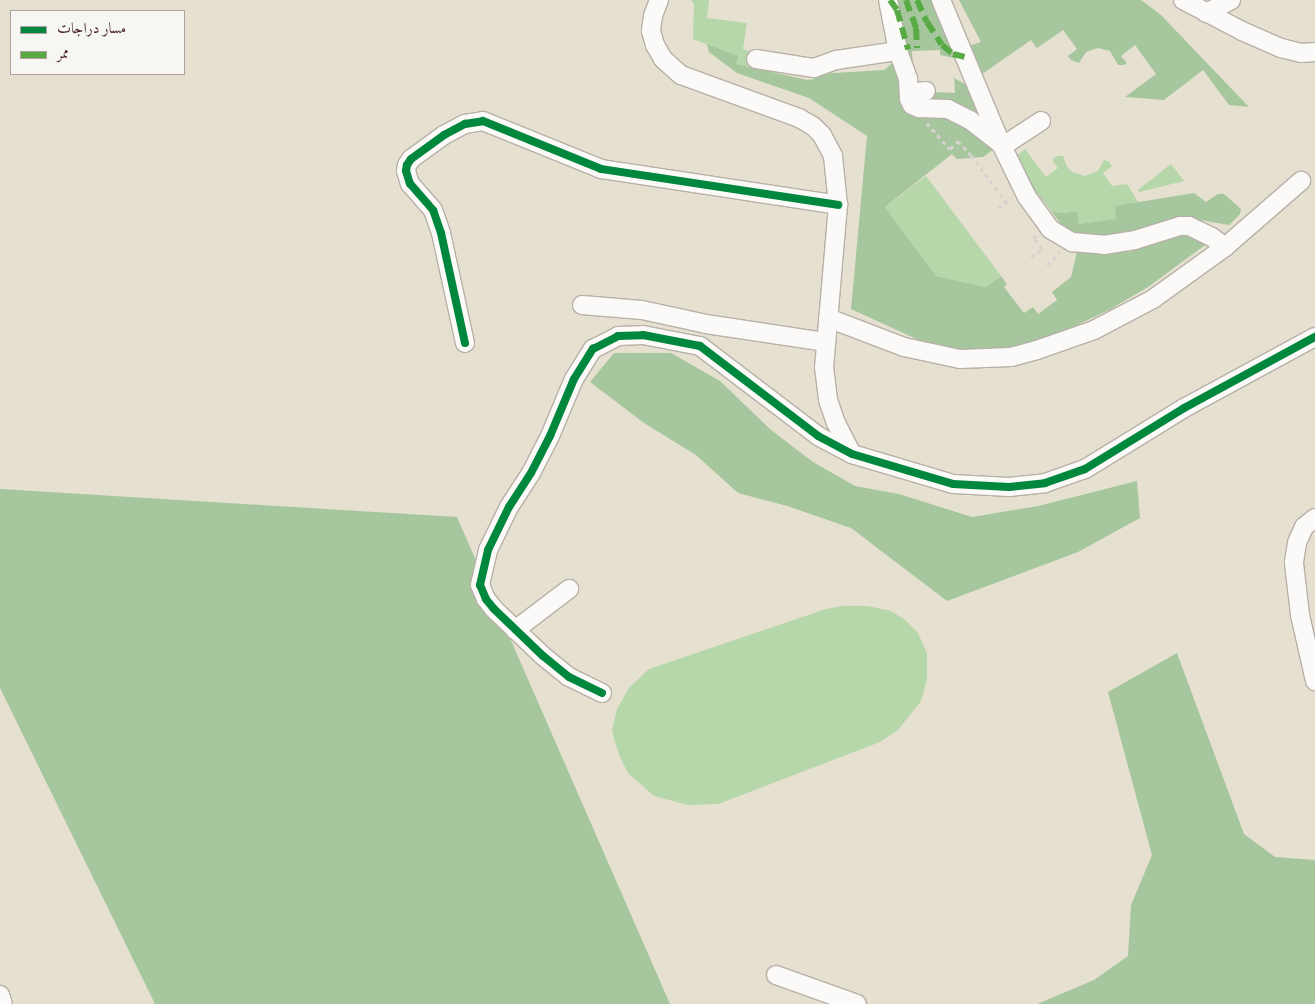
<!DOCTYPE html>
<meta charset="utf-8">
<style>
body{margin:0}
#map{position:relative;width:1315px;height:1004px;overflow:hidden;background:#e6e0d1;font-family:"EB Garamond",Amiri,serif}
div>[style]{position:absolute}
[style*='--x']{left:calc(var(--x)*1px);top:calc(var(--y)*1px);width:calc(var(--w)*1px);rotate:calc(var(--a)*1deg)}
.green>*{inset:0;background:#b5d7a9}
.forest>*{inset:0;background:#a6c79e}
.path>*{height:2.5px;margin-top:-1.25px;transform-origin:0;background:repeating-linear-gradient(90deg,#d6d2ce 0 4px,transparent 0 8px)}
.roads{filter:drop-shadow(1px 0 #b7b0a7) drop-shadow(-1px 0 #b7b0a7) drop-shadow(0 1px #b7b0a7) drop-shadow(0 -1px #b7b0a7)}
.minor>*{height:18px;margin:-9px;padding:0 9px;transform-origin:9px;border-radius:9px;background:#fbfaf8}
.quiet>*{height:6px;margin-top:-3px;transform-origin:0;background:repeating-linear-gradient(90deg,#57aa44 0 12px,transparent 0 18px)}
.cycleway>*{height:8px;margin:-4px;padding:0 4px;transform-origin:4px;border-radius:4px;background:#00873e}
span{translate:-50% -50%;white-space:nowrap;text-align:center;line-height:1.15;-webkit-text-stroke:4px #f6f6f2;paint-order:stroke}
.legend{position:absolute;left:10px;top:10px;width:175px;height:65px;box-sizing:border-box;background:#f6f6f2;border:1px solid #b1a0a2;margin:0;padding:6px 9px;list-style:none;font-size:15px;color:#4a1f2b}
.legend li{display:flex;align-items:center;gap:10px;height:25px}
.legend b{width:25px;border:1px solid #b1a0a2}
</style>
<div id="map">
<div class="green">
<div style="clip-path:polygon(709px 0,707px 18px,747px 23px,743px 49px,751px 52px,747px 67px,736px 64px,737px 56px,693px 39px,694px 4px,691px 0)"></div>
<div style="clip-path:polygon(1025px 149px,1046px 177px,1058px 168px,1052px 160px,1057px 156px,1063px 156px,1067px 167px,1072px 172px,1085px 176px,1098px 171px,1104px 160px,1108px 161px,1112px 166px,1103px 173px,1112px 186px,1127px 184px,1139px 203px,1114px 206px,1116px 219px,1079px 224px,1077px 211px,1062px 213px,1052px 211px,1014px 158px)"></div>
<div style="clip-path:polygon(1171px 164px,1184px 181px,1139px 192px,1138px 190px)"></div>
<div style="clip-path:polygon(926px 176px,1001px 276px,986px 287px,936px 276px,885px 207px)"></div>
<div style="clip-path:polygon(843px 606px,868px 606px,891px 611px,905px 620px,918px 633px,927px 653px,927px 679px,921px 701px,898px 730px,880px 742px,718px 804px,688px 805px,654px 796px,628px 773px,619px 755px,612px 731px,617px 709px,629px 688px,649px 669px,826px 609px)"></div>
</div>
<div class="forest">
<div style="clip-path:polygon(888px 0,941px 0,961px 48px,981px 42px,959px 0,1141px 0,1160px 14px,1249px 107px,1229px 105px,1203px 70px,1164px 100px,1125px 97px,1156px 74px,1135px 45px,1121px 56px,1127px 63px,1124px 65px,1118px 65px,1110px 51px,1098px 48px,1086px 52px,1079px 63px,1071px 60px,1068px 56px,1077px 49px,1063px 30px,1037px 48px,1031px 40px,975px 79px,967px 61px,940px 55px,940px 50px,912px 51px,914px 88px,931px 92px,955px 93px,954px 78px,972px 88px,1001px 144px,983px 157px,957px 159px,952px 154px,885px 207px,936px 276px,986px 287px,1001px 276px,1007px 284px,1004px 287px,1024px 313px,1033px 307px,1038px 314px,1057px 300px,1052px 292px,1071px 277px,1077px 252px,1129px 252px,1170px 237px,1191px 232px,1212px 240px,1148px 287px,1109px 310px,1032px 346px,999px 351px,936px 348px,851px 309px,867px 136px,809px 98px,737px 73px,709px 52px,707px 44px,738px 56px,736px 64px,807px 80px,814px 79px,817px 74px,884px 70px,900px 57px)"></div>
<div style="clip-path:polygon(1014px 158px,1052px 211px,1062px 213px,1077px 211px,1079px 224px,1116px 219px,1114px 206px,1194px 193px,1206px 202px,1218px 194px,1224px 194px,1241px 209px,1240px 214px,1229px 225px,1200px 220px,1133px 238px,1105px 242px,1067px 232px,1012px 159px)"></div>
<div style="clip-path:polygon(614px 353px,671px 353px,720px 381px,771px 430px,813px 462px,855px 486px,899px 494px,972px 517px,1038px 506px,1137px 481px,1140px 518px,1078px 552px,947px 601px,851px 528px,787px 506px,738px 493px,696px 455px,644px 423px,590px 382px)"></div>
<div style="clip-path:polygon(0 489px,457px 517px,670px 1004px,155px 1004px,0 688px)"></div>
<div style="clip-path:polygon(1177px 653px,1244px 834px,1275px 857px,1315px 860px,1315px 1004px,1037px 1004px,1094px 980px,1128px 956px,1131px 905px,1152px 855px,1108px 692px)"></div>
</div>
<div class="path">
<div style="--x:927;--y:123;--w:35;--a:49"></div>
<div style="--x:950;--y:149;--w:11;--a:-45"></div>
<div style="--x:958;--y:141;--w:19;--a:47"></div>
<div style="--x:971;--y:155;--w:59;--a:53.3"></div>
<div style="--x:998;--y:208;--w:17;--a:-36"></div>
<div style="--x:1031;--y:257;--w:14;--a:-36"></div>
<div style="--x:1042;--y:249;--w:14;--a:-129"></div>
<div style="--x:1033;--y:238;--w:5;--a:-37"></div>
<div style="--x:1047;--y:265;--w:18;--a:-47"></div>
</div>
<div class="roads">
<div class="minor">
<div style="--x:659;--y:0;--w:17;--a:111"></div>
<div style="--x:653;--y:16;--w:15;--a:98"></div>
<div style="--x:651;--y:31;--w:15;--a:74"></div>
<div style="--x:655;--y:45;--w:16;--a:60"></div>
<div style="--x:663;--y:59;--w:24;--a:42"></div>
<div style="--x:681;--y:75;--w:126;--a:20"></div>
<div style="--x:799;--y:118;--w:16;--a:30"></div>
<div style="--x:813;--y:126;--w:13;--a:45"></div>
<div style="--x:822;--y:135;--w:24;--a:62"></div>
<div style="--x:833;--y:156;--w:49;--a:84.2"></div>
<div style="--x:838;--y:205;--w:163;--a:94.9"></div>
<div style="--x:824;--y:367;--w:33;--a:83"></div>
<div style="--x:828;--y:400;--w:24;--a:71"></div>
<div style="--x:836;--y:423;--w:35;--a:63"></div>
<div style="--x:888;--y:0;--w:52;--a:78.9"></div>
<div style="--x:898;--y:51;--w:30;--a:70"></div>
<div style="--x:908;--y:79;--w:20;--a:87"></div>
<div style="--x:909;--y:99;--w:7;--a:63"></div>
<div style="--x:912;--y:105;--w:8;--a:23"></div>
<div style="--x:919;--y:108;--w:29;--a:2"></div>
<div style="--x:948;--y:109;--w:25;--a:27"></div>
<div style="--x:970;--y:120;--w:39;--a:38"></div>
<div style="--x:1001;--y:144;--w:5;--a:0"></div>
<div style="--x:1006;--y:144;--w:42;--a:-33.3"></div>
<div style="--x:941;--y:0;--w:156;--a:67.4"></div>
<div style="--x:1001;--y:144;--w:59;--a:63.9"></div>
<div style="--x:1027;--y:197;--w:39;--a:54"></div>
<div style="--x:1050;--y:229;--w:26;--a:31"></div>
<div style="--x:1072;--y:242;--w:32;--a:5"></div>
<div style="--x:1104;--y:245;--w:31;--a:-9"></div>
<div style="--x:1135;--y:240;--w:47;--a:-17.3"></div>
<div style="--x:1180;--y:226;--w:9;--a:0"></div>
<div style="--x:1189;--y:226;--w:25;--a:26"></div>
<div style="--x:1212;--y:237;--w:16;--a:38"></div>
<div style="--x:1183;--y:0;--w:67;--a:27.7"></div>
<div style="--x:1242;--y:31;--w:43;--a:23.6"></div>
<div style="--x:1281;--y:48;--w:21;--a:14"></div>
<div style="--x:1301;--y:53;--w:14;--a:-4"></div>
<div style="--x:1206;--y:13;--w:28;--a:-27"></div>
<div style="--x:756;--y:59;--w:59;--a:8.8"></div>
<div style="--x:814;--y:68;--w:23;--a:-20"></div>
<div style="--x:836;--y:60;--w:63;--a:-8.3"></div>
<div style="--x:909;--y:93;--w:17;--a:-7"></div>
<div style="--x:582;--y:305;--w:60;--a:4.8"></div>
<div style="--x:642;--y:310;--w:66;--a:12.3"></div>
<div style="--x:706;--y:324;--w:120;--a:8.6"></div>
<div style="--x:828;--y:318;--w:81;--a:20.9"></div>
<div style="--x:904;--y:347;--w:57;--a:12.1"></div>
<div style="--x:960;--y:359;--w:51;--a:-2.2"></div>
<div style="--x:1011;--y:357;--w:27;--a:-15"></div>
<div style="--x:1037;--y:350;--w:60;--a:-19.3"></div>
<div style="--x:1094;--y:330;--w:67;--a:-27.7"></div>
<div style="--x:1153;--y:299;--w:89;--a:-35.8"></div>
<div style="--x:1225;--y:247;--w:101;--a:-41"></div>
<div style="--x:465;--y:343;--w:113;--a:-102.3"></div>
<div style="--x:441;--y:233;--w:24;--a:-109"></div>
<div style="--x:433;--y:210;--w:35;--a:-131"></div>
<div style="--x:410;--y:184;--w:14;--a:-107"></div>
<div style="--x:406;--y:171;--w:6;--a:-81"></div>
<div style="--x:407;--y:165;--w:7;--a:-56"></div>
<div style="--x:411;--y:159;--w:41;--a:-36"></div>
<div style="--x:444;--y:135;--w:24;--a:-28"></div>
<div style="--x:465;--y:124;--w:18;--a:-9"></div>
<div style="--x:483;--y:121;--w:127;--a:22.1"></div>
<div style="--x:601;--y:169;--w:240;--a:8.6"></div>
<div style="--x:1315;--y:518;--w:14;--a:141"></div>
<div style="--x:1304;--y:527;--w:17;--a:114"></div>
<div style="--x:1297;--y:543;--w:20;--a:99"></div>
<div style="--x:1294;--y:563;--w:52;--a:83.4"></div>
<div style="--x:1300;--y:615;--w:68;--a:77.2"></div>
<div style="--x:515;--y:630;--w:68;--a:-37.2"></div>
<div style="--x:602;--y:693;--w:37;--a:-154"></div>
<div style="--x:569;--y:677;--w:33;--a:-141"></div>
<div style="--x:543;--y:656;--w:68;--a:-136.2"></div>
<div style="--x:494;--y:609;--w:13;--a:-129"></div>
<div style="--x:486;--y:599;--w:15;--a:-113"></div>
<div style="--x:480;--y:585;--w:36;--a:-77"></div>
<div style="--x:488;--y:550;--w:48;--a:-64"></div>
<div style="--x:509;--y:507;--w:40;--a:-57.1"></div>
<div style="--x:531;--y:473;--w:42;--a:-62.8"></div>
<div style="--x:550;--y:436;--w:62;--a:-67.2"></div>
<div style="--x:574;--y:379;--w:36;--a:-58"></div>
<div style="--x:593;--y:349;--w:28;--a:-27"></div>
<div style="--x:618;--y:336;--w:25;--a:-2"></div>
<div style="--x:643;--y:335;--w:58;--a:10.9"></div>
<div style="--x:700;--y:346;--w:148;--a:37.3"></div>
<div style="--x:818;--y:436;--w:38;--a:28"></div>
<div style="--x:852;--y:454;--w:105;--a:16.5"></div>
<div style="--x:953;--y:484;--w:56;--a:3.1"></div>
<div style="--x:1009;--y:487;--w:36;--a:-6"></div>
<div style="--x:1045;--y:483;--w:42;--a:-19.3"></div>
<div style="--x:1085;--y:469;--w:116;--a:-31.6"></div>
<div style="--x:1184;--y:408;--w:149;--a:-28.5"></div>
<div style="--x:776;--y:975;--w:86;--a:19.7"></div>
<div style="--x:0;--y:995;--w:9;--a:72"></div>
</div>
</div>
<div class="quiet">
<div style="--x:890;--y:0;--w:12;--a:55"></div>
<div style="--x:897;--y:10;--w:41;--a:74.2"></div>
<div style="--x:906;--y:0;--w:30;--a:70"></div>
<div style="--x:916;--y:28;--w:20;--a:87"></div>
<div style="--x:917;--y:0;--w:24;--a:66"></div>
<div style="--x:927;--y:22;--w:27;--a:57"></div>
<div style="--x:942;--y:45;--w:14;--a:39"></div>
<div style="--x:953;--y:54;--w:12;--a:14"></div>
</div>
<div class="cycleway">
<div style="--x:465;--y:343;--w:113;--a:-102.3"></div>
<div style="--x:441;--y:233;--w:24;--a:-109"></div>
<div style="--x:433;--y:210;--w:35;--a:-131"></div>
<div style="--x:410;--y:184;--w:14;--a:-107"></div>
<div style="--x:406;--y:171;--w:6;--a:-81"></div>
<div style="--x:407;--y:165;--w:7;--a:-56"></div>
<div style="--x:411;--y:159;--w:41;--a:-36"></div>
<div style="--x:444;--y:135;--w:24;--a:-28"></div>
<div style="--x:465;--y:124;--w:18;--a:-9"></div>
<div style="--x:483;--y:121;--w:127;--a:22.1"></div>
<div style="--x:601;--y:169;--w:240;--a:8.6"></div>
<div style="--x:602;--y:693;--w:37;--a:-154"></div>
<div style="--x:569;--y:677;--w:33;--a:-141"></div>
<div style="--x:543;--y:656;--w:68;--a:-136.2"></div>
<div style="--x:494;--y:609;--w:13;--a:-129"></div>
<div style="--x:486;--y:599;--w:15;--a:-113"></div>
<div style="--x:480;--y:585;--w:36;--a:-77"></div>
<div style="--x:488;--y:550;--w:48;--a:-64"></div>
<div style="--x:509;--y:507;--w:40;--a:-57.1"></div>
<div style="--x:531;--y:473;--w:42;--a:-62.8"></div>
<div style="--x:550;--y:436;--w:62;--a:-67.2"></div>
<div style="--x:574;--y:379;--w:36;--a:-58"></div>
<div style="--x:593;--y:349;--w:28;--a:-27"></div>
<div style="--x:618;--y:336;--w:25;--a:-2"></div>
<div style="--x:643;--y:335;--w:58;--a:10.9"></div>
<div style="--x:700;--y:346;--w:148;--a:37.3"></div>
<div style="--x:818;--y:436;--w:38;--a:28"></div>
<div style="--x:852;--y:454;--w:105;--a:16.5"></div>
<div style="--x:953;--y:484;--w:56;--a:3.1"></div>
<div style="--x:1009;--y:487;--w:36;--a:-6"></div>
<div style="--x:1045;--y:483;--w:42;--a:-19.3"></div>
<div style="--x:1085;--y:469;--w:116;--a:-31.6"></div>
<div style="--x:1184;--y:408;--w:149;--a:-28.5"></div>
</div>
<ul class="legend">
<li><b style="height:6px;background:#00873e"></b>مسار دراجات</li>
<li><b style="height:6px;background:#57aa44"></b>ممر</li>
</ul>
</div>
